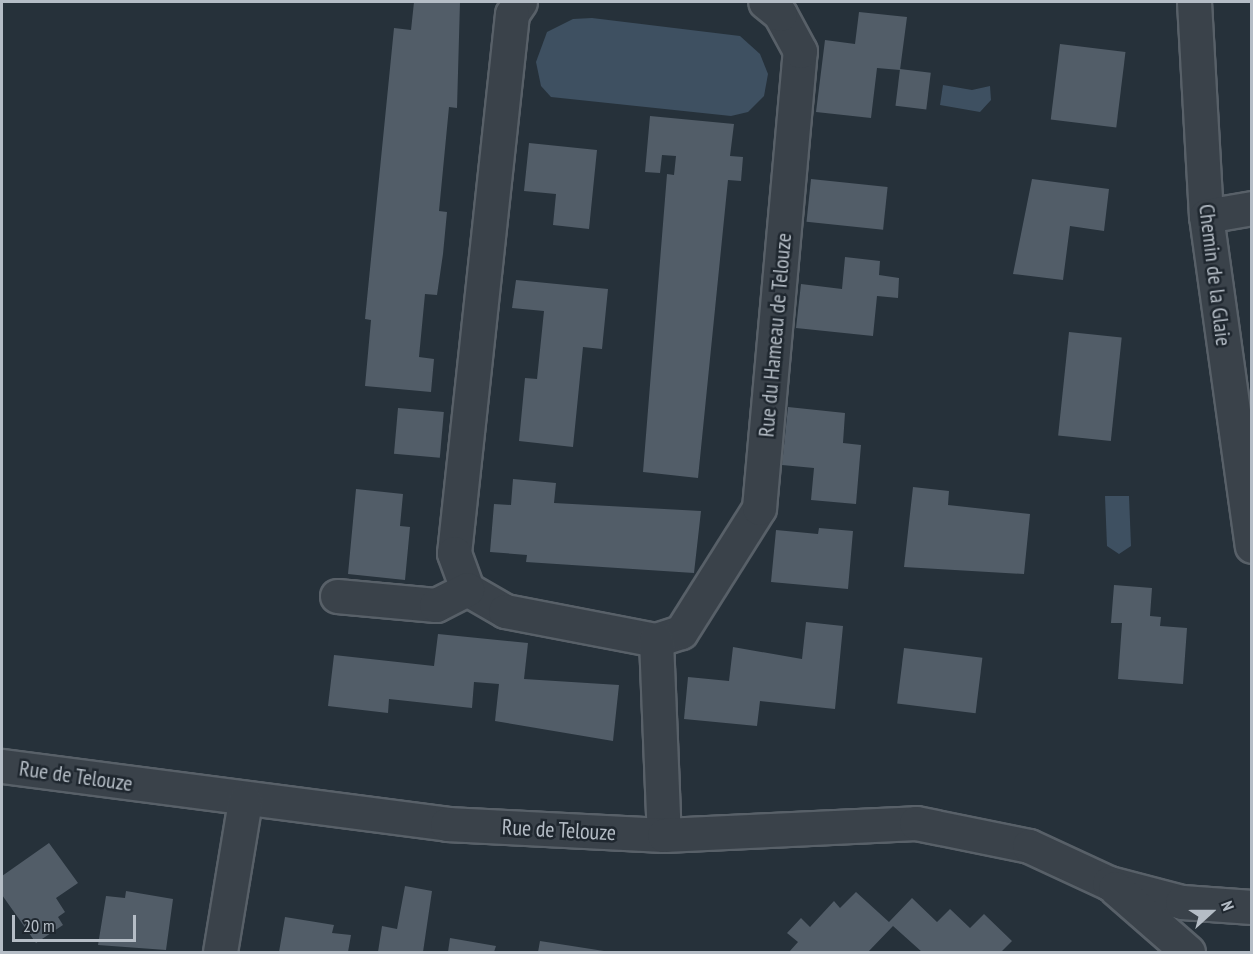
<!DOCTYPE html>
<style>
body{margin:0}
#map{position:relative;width:1253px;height:954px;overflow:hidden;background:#26313a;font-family:"PT Sans Narrow",sans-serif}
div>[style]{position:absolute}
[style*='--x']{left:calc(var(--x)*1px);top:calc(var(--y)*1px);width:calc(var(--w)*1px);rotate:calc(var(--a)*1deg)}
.water>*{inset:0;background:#3e5061}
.building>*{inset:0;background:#525d68;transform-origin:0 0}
.roads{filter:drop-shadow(2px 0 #586068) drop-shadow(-2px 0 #586068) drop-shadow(0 2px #586068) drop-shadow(0 -2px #586068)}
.minor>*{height:33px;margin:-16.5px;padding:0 16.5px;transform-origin:16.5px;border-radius:16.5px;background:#3a424a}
span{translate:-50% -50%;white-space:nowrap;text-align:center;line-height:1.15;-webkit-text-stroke:5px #1f272f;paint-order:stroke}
.street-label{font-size:22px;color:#b5bdc6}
.frame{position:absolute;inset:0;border:3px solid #b5bdc6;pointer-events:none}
.north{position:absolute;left:1181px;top:882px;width:60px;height:60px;-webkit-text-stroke:4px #1f272f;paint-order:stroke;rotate:69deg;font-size:16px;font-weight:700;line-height:24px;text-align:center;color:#b5bdc6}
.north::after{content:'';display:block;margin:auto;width:21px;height:27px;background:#b5bdc6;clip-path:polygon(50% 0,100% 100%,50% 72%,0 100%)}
.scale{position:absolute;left:12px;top:915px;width:124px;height:27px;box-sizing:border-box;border:3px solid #b5bdc6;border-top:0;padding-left:8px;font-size:18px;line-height:21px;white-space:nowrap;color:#b5bdc6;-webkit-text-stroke:4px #1f272f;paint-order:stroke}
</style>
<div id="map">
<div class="water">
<div style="clip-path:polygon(592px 18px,740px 36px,760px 54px,768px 74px,764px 96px,748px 112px,731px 116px,551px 97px,541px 86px,536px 62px,547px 32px,573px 19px)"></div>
<div style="clip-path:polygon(943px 85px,972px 90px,990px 86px,991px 100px,980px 112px,940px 105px)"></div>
<div style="clip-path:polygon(1105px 496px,1129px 496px,1131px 546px,1119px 554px,1107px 546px)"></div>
</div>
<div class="building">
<div style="clip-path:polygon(414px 2px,460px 2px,457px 108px,449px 107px,439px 211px,447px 212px,443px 254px,437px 295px,425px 294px,419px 357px,434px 359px,431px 392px,365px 386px,371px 320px,365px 319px,394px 28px,411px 30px)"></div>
<div style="clip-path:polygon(859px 12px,907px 17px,900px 70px,877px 68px,871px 118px,816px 112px,825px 40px,855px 44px)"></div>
<div style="left:1060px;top:44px;width:66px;height:76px;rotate:7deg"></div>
<div style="left:900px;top:69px;width:31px;height:37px;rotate:7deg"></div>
<div style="clip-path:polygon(650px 116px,734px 124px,730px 156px,743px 157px,741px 181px,728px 180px,698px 478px,643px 472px,667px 174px,674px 175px,676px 156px,662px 155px,660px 173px,645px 172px)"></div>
<div style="clip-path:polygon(529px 143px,597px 150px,589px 229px,553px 225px,556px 194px,524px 191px)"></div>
<div style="left:811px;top:179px;width:77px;height:43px;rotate:6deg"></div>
<div style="clip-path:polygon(1032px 179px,1109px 189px,1104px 231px,1070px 226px,1063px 280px,1013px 274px)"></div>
<div style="clip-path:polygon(845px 257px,880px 261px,879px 275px,899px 278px,898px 298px,877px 296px,873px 336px,796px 328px,801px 284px,842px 289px)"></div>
<div style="clip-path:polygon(516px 280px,608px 289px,602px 349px,583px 347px,573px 447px,519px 441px,525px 378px,537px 379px,544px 311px,512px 308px)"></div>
<div style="left:1069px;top:332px;width:53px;height:104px;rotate:6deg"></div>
<div style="clip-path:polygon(788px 407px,845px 413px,843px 443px,861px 445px,856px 504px,811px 500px,814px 468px,782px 465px)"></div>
<div style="left:398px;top:408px;width:46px;height:46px;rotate:5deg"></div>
<div style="clip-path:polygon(513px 479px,556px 483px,554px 503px,701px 511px,694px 573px,526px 562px,527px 555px,490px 552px,494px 504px,511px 505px)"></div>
<div style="clip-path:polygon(913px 487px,949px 491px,948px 505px,1030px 514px,1024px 574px,904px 567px)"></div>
<div style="clip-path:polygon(356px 489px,403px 494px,400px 526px,410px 527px,405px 580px,348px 574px)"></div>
<div style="clip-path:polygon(819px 528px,853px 531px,848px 589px,771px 582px,776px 530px,818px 534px)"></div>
<div style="clip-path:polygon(1114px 585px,1152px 588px,1150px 616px,1161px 617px,1160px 626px,1187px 628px,1183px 684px,1118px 679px,1122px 623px,1111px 623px)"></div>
<div style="clip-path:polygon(806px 622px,843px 626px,835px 709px,760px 701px,757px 726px,684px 719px,688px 677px,729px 681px,733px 647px,802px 659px)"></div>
<div style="clip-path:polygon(438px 634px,528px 643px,524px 679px,619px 685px,613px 741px,495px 721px,499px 684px,474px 682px,472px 708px,389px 699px,388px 713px,328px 706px,334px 655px,434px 666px)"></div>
<div style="left:904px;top:648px;width:79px;height:56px;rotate:7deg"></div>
<div style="clip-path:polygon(49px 843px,78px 883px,56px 898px,65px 912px,58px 917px,63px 925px,36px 943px,2px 895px,2px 876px)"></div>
<div style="clip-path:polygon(405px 886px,432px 891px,423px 952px,378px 952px,382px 926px,397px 929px)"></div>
<div style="clip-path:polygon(126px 891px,173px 899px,166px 950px,98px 945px,106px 896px,125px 898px)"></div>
<div style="clip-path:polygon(856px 892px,889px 922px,912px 898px,937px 922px,950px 909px,970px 928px,984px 914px,1012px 941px,1001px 952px,922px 952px,893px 926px,868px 952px,789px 952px,798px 942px,787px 933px,801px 918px,810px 927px,834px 901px,840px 908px)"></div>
<div style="clip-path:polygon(285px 917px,334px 925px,332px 933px,351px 935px,348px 952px,279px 952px)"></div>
<div style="clip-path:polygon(450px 938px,496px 946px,494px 952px,448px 952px)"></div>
<div style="clip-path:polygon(540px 941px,604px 951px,604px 952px,538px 952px)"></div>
</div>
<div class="roads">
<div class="minor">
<div style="--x:520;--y:2;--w:14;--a:124"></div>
<div style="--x:512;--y:14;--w:542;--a:96.14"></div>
<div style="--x:454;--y:553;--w:38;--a:70"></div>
<div style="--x:467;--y:589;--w:44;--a:30.1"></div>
<div style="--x:505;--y:611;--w:154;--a:10.9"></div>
<div style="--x:656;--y:640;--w:26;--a:-18"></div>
<div style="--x:681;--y:632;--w:146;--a:-57.8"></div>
<div style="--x:759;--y:508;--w:459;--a:-84.9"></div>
<div style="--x:800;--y:51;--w:42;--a:-118.4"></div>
<div style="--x:780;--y:14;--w:19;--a:-141"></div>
<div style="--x:1194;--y:2;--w:214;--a:86.8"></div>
<div style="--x:1206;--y:216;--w:333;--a:82.1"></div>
<div style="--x:1206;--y:216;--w:47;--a:-9.9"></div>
<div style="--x:337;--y:596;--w:99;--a:5.2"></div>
<div style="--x:436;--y:605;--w:35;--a:-27"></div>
<div style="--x:656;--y:640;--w:195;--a:87.7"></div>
<div style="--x:2;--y:766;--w:449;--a:7.4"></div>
<div style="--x:447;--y:824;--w:217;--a:2.9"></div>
<div style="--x:664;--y:835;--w:252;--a:-2.7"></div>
<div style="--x:916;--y:823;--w:115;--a:11.5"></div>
<div style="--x:1029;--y:846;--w:88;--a:24.8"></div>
<div style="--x:1109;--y:883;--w:75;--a:14.6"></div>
<div style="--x:1182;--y:902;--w:70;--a:4.1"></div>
<div style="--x:1115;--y:888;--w:97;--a:41.2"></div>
<div style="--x:220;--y:952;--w:153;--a:-80.6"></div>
</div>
</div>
<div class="street-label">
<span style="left:1215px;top:275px;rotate:83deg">Chemin de la Glaie</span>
<span style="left:775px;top:335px;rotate:-85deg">Rue du Hameau de Telouze</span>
<span style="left:76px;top:776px;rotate:8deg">Rue de Telouze</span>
<span style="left:559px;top:830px;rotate:3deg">Rue de Telouze</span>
</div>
<div class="frame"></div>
<div class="north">N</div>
<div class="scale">20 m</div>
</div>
